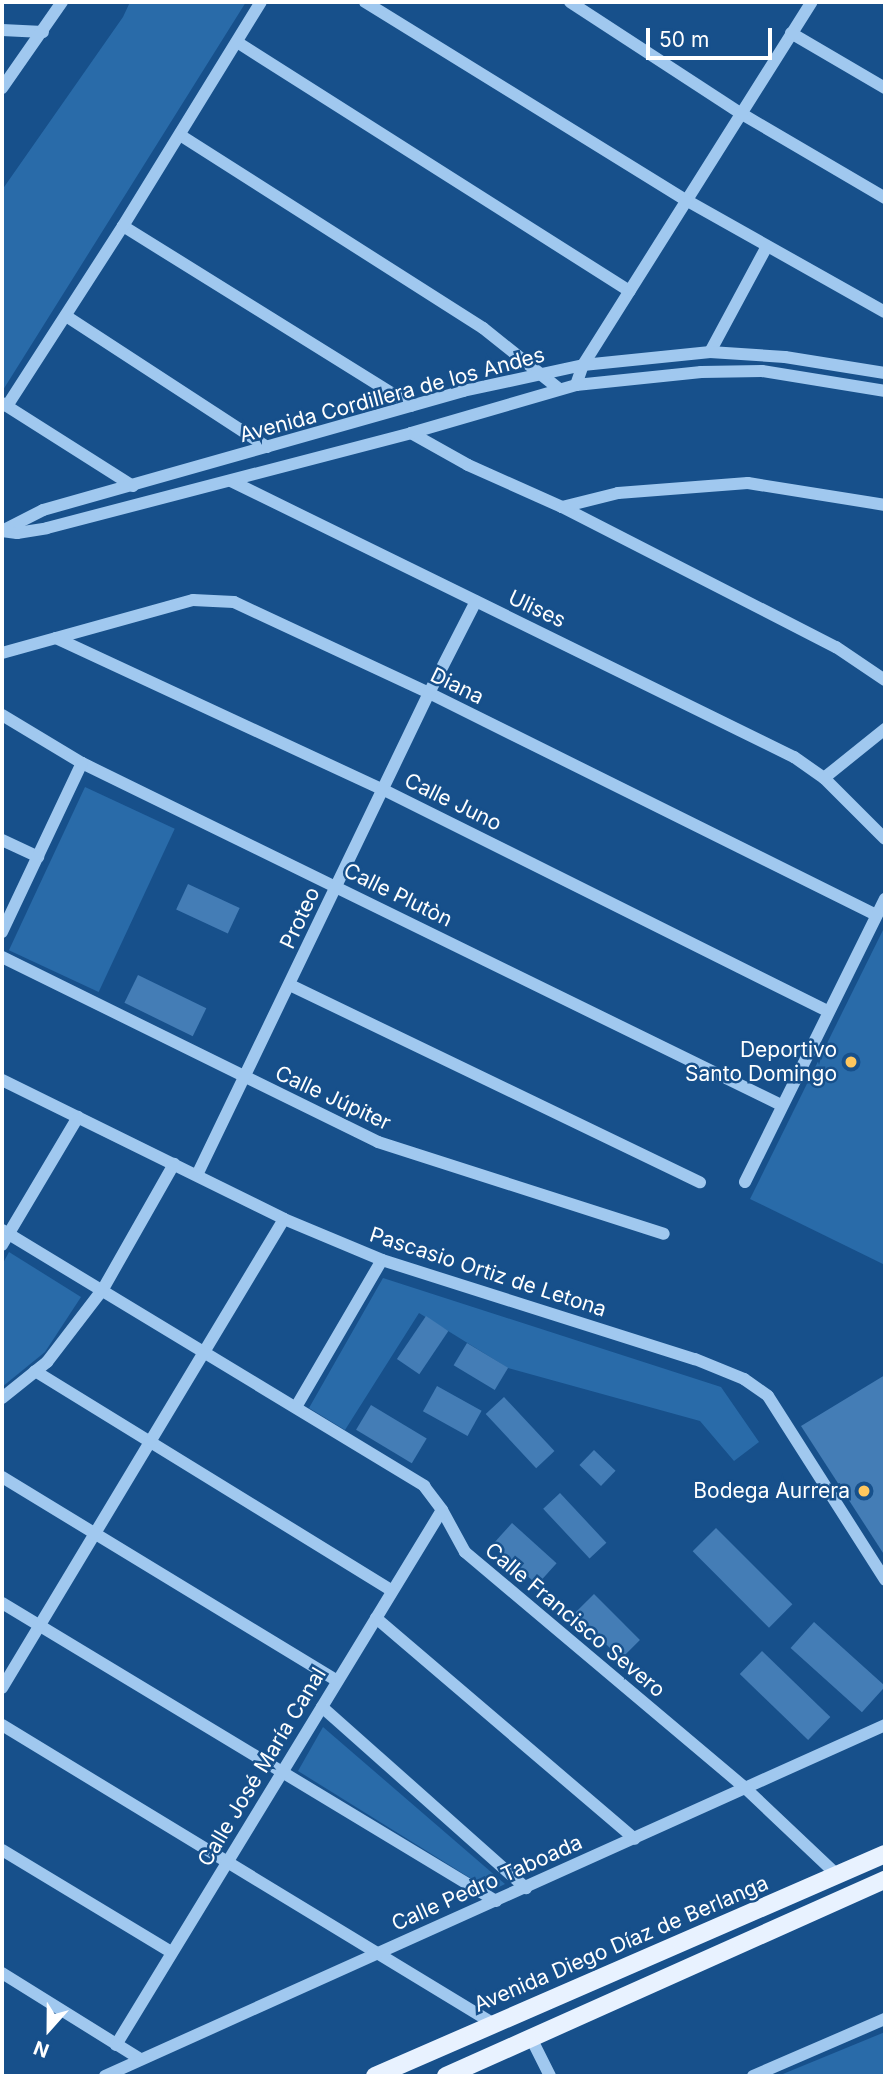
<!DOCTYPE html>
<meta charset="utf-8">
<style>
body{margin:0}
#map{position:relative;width:887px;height:2078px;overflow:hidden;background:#17508b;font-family:Inter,sans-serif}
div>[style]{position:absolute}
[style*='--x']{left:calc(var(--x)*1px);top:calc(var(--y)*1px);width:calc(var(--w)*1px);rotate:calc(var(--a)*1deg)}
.green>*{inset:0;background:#296ba9;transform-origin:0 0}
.building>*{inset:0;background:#447db6;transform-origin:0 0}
.minor>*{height:12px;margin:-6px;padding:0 6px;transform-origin:6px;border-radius:6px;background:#a0c8ef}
.major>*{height:18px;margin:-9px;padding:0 9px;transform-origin:9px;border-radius:9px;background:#e8f2ff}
.dots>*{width:19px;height:19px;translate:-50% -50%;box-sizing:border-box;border:4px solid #17508b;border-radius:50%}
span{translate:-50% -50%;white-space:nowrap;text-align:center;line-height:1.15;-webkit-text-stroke:5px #17508b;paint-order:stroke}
.street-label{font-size:21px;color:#fff}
.poi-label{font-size:21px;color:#fff}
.right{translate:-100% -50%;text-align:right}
.frame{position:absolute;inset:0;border:4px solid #fff;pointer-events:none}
.north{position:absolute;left:14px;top:1994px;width:70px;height:70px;-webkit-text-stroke:5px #17508b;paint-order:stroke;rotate:201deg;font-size:19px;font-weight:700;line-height:28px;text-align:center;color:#fff}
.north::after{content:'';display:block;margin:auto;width:24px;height:32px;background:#fff;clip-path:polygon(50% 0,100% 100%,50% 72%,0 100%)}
.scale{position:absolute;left:646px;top:28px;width:126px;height:32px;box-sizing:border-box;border:4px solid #fff;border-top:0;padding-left:9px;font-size:21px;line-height:24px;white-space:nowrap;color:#fff;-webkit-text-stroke:5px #17508b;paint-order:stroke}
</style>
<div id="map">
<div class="green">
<div style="clip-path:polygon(130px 2px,246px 2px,3px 390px,2px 190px,123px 17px)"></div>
<div style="left:85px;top:787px;width:99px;height:180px;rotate:25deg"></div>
<div style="clip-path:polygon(885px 926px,885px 1265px,750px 1199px)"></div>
<div style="clip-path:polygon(9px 1252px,81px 1297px,45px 1352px,2px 1387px,2px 1265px)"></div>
<div style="clip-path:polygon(383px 1278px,721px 1387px,759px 1442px,734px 1461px,700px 1421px,508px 1368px,419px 1313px,345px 1430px,309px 1408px)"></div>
<div style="clip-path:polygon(323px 1727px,505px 1884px,491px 1891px,298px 1771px)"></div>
<div style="clip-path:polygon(885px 2032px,885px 2076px,778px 2076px)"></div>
</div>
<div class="building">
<div style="left:188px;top:884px;width:57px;height:28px;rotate:25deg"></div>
<div style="left:138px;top:975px;width:76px;height:31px;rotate:26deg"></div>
<div style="left:426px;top:1316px;width:27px;height:52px;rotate:34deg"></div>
<div style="left:467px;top:1343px;width:48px;height:26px;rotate:31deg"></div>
<div style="clip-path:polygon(885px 1375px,885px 1556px,801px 1426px)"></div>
<div style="left:437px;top:1386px;width:51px;height:29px;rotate:29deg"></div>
<div style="left:504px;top:1397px;width:74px;height:25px;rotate:47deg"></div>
<div style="left:371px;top:1405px;width:65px;height:29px;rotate:31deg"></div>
<div style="left:594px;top:1450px;width:30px;height:21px;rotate:44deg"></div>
<div style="left:560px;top:1493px;width:68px;height:23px;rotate:47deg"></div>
<div style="left:512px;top:1523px;width:60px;height:29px;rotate:42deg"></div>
<div style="left:716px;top:1528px;width:108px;height:33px;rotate:45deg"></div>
<div style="left:594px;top:1594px;width:65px;height:27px;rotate:45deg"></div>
<div style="left:814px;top:1622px;width:96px;height:35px;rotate:42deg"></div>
<div style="left:762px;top:1651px;width:95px;height:32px;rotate:44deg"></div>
</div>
<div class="minor">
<div style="--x:365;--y:2;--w:377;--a:31.7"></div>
<div style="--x:686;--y:200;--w:228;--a:29.4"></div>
<div style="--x:570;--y:2;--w:205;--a:33.1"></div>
<div style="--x:742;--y:114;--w:166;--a:30.4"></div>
<div style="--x:2;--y:30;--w:41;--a:2.8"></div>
<div style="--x:791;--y:33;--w:109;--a:30.3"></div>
<div style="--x:237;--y:42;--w:465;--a:32.4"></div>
<div style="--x:2;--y:88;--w:105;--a:-55.1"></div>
<div style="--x:180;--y:135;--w:359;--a:32.5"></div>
<div style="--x:483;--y:328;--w:96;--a:38.7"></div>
<div style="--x:123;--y:226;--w:340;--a:31.9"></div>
<div style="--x:66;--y:316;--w:240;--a:33.1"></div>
<div style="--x:710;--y:352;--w:120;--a:-61.7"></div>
<div style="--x:576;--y:385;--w:21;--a:-71"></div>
<div style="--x:583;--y:365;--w:429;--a:-57.8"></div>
<div style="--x:2;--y:403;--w:155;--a:32.4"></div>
<div style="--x:7;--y:406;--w:214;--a:-57.2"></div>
<div style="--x:123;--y:226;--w:263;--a:-58.4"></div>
<div style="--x:411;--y:433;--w:65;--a:29.3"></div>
<div style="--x:468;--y:465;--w:103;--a:24.1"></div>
<div style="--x:562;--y:507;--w:308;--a:27.1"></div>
<div style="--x:836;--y:647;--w:59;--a:34"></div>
<div style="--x:231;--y:481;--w:627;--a:26.12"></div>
<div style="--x:794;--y:757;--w:37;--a:35"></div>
<div style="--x:824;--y:778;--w:86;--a:45"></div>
<div style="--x:562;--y:507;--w:58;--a:-14"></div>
<div style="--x:618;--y:493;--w:130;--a:-4.4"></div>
<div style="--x:748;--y:483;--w:139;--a:9.1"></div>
<div style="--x:2;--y:531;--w:46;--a:-27.1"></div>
<div style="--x:43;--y:510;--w:437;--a:-15.8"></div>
<div style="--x:463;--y:391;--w:123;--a:-12.2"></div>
<div style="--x:583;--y:365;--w:128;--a:-5.8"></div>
<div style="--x:710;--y:352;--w:75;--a:3.8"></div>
<div style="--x:785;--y:357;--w:101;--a:9.1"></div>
<div style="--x:2;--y:531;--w:15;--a:8"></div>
<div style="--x:17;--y:533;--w:30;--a:-9"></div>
<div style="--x:47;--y:528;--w:376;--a:-14.6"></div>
<div style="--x:411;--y:433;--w:172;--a:-16.2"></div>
<div style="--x:576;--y:385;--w:126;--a:-5.9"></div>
<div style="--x:701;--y:372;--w:61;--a:-0.9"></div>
<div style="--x:762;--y:371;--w:125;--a:9.2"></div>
<div style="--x:56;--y:638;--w:359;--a:24.9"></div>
<div style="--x:382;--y:789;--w:498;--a:26.5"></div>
<div style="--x:2;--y:653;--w:198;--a:-15.5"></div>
<div style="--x:193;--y:600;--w:41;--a:2.8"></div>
<div style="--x:234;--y:602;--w:215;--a:25"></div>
<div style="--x:429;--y:693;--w:499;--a:26.4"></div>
<div style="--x:2;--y:715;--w:93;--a:31"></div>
<div style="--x:82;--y:763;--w:778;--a:26.07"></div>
<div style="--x:824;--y:778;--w:78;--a:-38.8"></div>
<div style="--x:2;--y:840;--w:40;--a:25"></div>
<div style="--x:2;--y:932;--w:187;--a:-64.7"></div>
<div style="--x:2;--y:957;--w:419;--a:26.2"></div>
<div style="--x:378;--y:1142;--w:300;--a:17.8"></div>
<div style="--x:290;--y:985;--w:455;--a:25.7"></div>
<div style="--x:2;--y:1080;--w:314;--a:26.2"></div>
<div style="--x:284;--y:1219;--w:106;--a:22.7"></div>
<div style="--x:382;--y:1260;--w:328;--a:17.6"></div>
<div style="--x:695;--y:1359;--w:53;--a:22.2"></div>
<div style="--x:744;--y:1379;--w:29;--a:35"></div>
<div style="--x:768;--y:1396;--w:218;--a:57.5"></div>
<div style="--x:197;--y:1175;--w:535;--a:-64.3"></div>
<div style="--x:429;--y:693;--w:103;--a:-62.9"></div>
<div style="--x:745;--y:1182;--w:316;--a:-63.7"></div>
<div style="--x:2;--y:1230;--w:494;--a:31.2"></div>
<div style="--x:424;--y:1486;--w:30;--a:53"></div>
<div style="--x:442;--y:1510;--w:48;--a:61.3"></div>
<div style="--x:465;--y:1552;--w:363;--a:40.1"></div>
<div style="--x:743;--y:1786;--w:129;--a:43.4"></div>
<div style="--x:2;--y:1245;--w:149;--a:-59.3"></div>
<div style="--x:35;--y:1371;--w:419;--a:31.6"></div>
<div style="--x:2;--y:1398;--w:58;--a:-38.7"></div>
<div style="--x:47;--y:1362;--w:92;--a:-52.5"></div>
<div style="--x:103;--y:1289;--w:144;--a:-60.4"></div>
<div style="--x:296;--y:1407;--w:170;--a:-59.7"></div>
<div style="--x:2;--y:1477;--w:391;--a:31.3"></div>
<div style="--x:2;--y:1603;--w:577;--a:31.1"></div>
<div style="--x:376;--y:1618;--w:340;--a:40.5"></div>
<div style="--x:2;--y:1688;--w:547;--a:-58.98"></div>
<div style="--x:322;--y:1707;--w:273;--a:41.6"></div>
<div style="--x:2;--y:1725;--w:576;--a:31.29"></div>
<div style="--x:2;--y:1850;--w:197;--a:31.1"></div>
<div style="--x:2;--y:1973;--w:163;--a:31.9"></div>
<div style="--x:531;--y:2038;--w:42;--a:63.4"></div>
<div style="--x:116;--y:2045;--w:626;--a:-58.64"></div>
<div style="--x:105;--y:2076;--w:855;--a:-24.23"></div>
<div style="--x:753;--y:2076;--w:144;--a:-23.4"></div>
</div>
<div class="major">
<div style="--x:375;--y:2076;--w:556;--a:-23.52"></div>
<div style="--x:446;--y:2076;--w:481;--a:-24.1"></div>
</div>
<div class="dots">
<div style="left:851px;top:1062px;background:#ffc75e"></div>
<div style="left:864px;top:1491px;background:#ffc75e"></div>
</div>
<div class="street-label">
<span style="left:392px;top:395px;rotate:-15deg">Avenida Cordillera de los Andes</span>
<span style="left:537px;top:609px;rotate:25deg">Ulises</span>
<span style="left:457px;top:686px;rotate:26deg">Diana</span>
<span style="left:453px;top:802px;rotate:26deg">Calle Juno</span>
<span style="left:398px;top:895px;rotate:26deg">Calle Plutòn</span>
<span style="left:300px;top:918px;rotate:-65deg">Proteo</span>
<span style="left:333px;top:1098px;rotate:25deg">Calle Júpiter</span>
<span style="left:488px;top:1272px;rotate:18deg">Pascasio Ortiz de Letona</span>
<span style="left:575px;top:1620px;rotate:40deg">Calle Francisco Severo</span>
<span style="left:262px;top:1767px;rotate:-59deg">Calle José María Canal</span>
<span style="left:487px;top:1883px;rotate:-24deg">Calle Pedro Taboada</span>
<span style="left:621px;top:1944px;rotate:-23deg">Avenida Diego Díaz de Berlanga</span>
</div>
<div class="poi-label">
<span class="right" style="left:837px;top:1062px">Deportivo<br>Santo Domingo</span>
<span class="right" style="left:850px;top:1491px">Bodega Aurrera</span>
</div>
<div class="frame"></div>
<div class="north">N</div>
<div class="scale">50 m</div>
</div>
